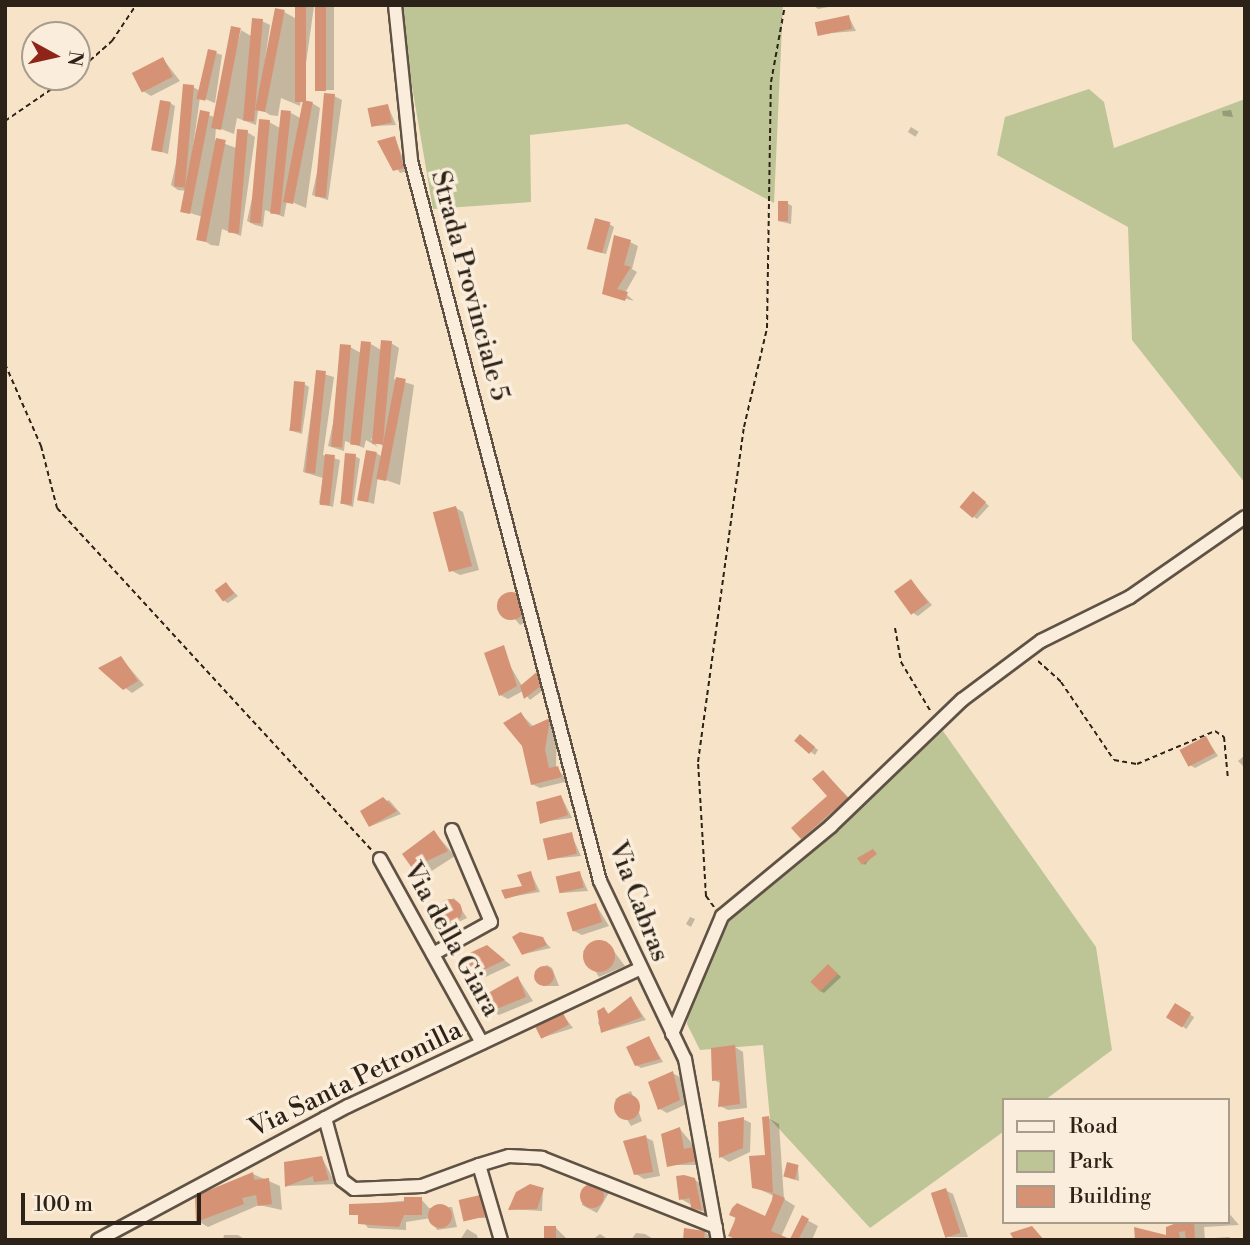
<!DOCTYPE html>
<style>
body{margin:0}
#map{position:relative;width:1250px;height:1245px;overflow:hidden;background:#f7e4c8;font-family:"Libre Bodoni",serif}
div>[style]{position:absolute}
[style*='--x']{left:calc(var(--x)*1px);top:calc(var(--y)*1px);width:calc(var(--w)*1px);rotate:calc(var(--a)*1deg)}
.green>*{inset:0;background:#bdc496}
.shadow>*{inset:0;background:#0003;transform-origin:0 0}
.building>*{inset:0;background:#d69274;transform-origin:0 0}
.round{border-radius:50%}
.path>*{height:2px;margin-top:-1px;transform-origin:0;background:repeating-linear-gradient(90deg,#2c2218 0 5px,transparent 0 8.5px)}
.roads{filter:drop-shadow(2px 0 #5f5244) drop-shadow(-2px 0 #5f5244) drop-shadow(0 2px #5f5244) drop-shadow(0 -2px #5f5244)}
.minor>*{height:12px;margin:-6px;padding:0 6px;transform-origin:6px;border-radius:6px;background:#faeddb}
span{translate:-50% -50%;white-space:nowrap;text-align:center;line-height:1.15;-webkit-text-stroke:7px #faeddb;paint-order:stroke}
.street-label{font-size:26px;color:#2c2218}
.frame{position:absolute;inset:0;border:7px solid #2c2218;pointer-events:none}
.legend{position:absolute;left:1002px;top:1098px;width:228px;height:126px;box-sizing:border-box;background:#faeddb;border:2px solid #a89c8d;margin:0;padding:9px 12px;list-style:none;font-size:21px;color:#2c2218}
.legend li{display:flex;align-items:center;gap:14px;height:35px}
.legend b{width:35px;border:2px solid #a89c8d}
.north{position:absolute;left:21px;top:21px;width:70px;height:70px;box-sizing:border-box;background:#faeddb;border:2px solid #a89c8d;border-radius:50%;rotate:98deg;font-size:19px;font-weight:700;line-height:28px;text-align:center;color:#2c2218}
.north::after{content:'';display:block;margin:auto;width:24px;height:32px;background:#8f2418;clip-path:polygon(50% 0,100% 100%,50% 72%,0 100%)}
.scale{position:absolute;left:21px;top:1193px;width:180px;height:32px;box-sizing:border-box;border:4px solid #2c2218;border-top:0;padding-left:9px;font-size:21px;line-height:24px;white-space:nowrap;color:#2c2218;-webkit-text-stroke:5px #faeddb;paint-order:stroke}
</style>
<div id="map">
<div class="green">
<div style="clip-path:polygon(398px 5px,783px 5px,774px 203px,627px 124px,530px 135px,531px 202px,433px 209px)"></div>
<div style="clip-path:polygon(1089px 89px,1104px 102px,1114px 148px,1245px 99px,1245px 483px,1132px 340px,1128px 227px,997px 155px,1005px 117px)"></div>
<div style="clip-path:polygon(943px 731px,1096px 947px,1112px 1050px,1045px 1100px,1003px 1100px,1003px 1132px,870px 1228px,770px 1119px,763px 1045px,700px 1050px,687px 1024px,689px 1005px,724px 923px)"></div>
</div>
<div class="shadow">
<div style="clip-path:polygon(297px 5px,314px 6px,300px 106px,281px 98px,278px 116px,270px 115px,262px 110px,284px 12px,295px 18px)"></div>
<div style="left:317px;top:5px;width:17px;height:85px"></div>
<div style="clip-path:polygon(813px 5px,839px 5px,818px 9px)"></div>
<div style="clip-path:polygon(849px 17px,856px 31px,820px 34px)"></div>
<div style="clip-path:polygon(262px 21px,270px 25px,256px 125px,237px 118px,234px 134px,216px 127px,215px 140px,236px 148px,247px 132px,255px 137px,241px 236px,222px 229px,219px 246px,211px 245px,203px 240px,206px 218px,187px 212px,201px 112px,219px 119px,241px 30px,251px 36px)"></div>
<div style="clip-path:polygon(210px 51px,222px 55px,215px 103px,200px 97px,187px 191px,178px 190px,171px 185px,193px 87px,204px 93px)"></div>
<div style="clip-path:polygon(163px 59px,180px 81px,151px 96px,143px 91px)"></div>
<div style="clip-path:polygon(334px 96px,342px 100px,328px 200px,312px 195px)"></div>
<div style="clip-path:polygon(170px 103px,175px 106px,168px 154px,155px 150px)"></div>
<div style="clip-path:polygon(312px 103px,320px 108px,306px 208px,287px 200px,284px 217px,265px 210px,263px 227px,255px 225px,247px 221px,269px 122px,280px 128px,291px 113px,302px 119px)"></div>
<div style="clip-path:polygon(388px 106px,396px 125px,373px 126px)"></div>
<div style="clip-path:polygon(1231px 110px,1233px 117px,1223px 116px,1222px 111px)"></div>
<div style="left:911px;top:127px;width:9px;height:6px;rotate:32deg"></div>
<div style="clip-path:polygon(395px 138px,408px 171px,400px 173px,379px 142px)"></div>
<div style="clip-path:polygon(787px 203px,792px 206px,791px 224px,778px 221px)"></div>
<div style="clip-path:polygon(609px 224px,614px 227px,606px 254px,593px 251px)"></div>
<div style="clip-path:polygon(630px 242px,638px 246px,632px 269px,637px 272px,625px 293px,634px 301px,610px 294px)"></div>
<div style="clip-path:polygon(391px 343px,399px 348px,394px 379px,414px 385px,400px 485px,383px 479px,387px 448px,370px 438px,378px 447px,366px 440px,364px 448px,345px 441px,344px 451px,328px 446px,350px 347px,361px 353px,371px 344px,381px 350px)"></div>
<div style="clip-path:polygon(317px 372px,334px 377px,323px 455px,340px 460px,333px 507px,319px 503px,323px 478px,303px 472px)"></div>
<div style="clip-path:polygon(304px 384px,309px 387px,302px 434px,289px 430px)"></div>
<div style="clip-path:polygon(376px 453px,381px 456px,374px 504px,361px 500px)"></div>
<div style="clip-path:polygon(355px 456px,360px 459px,353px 507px,340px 503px)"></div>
<div style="clip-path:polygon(978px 496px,989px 506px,977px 519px,961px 507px)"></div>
<div style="clip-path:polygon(456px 508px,463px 512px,479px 570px,460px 575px,452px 571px)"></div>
<div style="clip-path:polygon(911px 581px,932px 605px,918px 616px,913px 613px)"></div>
<div style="clip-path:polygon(226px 584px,238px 596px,228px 603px,223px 600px)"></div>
<div style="clip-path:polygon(518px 592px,530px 620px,520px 625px,498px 599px)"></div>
<div style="clip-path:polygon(499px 647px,522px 686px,539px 673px,546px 688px,530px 700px,523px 691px,508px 699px,500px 695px,486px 654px)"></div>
<div style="clip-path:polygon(121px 658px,144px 685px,132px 693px,101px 669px)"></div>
<div style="clip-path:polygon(521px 714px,534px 727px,550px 720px,557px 724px,556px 768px,569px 781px,540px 788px,532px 784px)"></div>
<div style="clip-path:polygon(1206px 738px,1218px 756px,1195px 768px,1190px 765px)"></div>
<div style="clip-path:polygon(805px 739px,818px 750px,815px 755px,797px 741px)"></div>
<div style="clip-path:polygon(1245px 755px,1245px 768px,1238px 761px)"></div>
<div style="clip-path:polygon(823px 772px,854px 803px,810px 843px,802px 838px,830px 796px)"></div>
<div style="clip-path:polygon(561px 796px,572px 818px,541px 822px)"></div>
<div style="clip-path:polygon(389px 800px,401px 814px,371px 826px,362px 812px)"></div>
<div style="clip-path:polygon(434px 832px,455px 856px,427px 874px,405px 854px)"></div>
<div style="clip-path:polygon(571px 834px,581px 856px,550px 859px)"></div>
<div style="clip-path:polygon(875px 852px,865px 865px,859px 859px)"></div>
<div style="clip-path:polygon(531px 873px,540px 892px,509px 897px,525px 887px)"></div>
<div style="clip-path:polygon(580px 873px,588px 891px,561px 893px)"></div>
<div style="clip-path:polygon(454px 898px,467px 918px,450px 926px,439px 906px)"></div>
<div style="clip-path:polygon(596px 905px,609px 926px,582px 935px,574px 931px)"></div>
<div style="clip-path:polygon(690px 917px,695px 919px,691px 927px,686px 924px)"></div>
<div style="clip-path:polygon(542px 939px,551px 948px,524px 954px)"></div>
<div style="clip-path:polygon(606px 941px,625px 966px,599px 977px,583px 951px)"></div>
<div style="clip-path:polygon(487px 947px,511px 965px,481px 979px,474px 974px)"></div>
<div style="clip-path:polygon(547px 965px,552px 968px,559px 986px,543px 986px,535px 971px)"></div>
<div style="clip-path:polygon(829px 966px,841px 977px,824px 993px,820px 991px)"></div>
<div style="clip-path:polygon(518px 978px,533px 1001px,499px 1015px,491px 1010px)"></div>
<div style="clip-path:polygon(631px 998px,646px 1020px,603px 1032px,598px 1023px,604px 1009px,610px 1015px)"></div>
<div style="left:1176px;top:1005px;width:22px;height:14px;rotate:34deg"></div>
<div style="clip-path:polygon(563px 1015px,573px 1028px,541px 1038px)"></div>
<div style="clip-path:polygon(649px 1038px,663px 1062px,641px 1068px,636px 1065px)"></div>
<div style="clip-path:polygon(735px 1047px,743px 1052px,747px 1108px,728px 1110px,720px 1106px,722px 1084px,714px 1080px)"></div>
<div style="clip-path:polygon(672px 1073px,680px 1077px,687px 1104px,667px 1113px,660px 1109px)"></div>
<div style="clip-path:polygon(631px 1091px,642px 1121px,631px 1126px,615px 1099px)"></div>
<div style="clip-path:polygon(768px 1118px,779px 1124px,784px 1199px,795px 1206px,781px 1237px,731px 1235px,738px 1206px,766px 1218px,774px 1196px,754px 1187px,767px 1157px)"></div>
<div style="clip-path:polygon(743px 1119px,751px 1123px,750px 1152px,729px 1162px,721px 1157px,719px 1123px)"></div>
<div style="clip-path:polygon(680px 1129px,700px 1153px,703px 1165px,669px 1165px)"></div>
<div style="clip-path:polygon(645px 1137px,653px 1141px,660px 1176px,644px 1179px,636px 1174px)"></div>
<div style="clip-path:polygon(322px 1158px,336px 1184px,286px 1186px)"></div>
<div style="clip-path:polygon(798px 1167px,799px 1181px,789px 1178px)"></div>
<div style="clip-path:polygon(253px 1174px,280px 1186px,282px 1210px,259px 1205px,208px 1227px,198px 1221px)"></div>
<div style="clip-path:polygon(695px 1180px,700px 1183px,706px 1213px,681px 1199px)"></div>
<div style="clip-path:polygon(588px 1184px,610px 1191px,597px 1213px,582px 1205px)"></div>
<div style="clip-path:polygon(543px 1189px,542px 1211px,510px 1209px)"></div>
<div style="clip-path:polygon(945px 1190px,953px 1194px,968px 1237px,948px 1237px)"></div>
<div style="clip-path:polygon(479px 1197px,489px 1218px,462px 1218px)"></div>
<div style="clip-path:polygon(421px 1199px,429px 1208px,452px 1207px,457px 1227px,437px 1230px,431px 1218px,406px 1222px,406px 1230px,368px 1228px,352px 1206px)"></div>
<div style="clip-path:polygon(1227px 1211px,1239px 1225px,1204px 1227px,1205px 1240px,1137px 1240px,1168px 1237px,1180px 1222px,1227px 1222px)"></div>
<div style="clip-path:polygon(803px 1218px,818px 1226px,812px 1240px,791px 1240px)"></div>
<div style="clip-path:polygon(556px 1228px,567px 1239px,572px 1240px,546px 1240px)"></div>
<div style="clip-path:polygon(467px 1229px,477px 1235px,478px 1240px,460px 1240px)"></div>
<div style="clip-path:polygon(705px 1232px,715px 1240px,684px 1240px)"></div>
<div style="clip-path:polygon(636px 1233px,645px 1234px,655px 1240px,631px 1240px)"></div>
<div style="clip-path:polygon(600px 1234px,609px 1240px,592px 1240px)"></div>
<div style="clip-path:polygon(224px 1235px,238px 1235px,246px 1240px,223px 1240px)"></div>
<div style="clip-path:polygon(1229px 1237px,1233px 1240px,1214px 1240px,1214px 1238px)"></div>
</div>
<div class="building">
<div style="left:295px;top:5px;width:11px;height:97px"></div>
<div style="left:315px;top:5px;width:11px;height:86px"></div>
<div style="left:275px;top:8px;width:10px;height:104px;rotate:11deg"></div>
<div style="left:849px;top:15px;width:14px;height:35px;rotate:78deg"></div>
<div style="left:252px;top:18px;width:11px;height:103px;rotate:5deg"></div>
<div style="left:231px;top:26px;width:10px;height:104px;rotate:11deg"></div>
<div style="left:208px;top:49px;width:9px;height:51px;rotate:13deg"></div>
<div style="left:163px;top:57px;width:22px;height:35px;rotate:63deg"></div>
<div style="left:183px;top:84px;width:11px;height:103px;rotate:5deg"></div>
<div style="left:324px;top:93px;width:11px;height:104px;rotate:5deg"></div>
<div style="left:160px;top:100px;width:11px;height:51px;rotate:10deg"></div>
<div style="left:303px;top:100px;width:10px;height:104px;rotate:11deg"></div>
<div style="left:388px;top:104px;width:19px;height:21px;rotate:78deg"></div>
<div style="left:200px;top:110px;width:10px;height:104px;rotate:11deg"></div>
<div style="left:281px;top:110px;width:10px;height:104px;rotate:6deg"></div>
<div style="left:259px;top:119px;width:11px;height:104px;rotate:5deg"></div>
<div style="left:237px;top:129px;width:11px;height:104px;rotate:5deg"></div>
<div style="clip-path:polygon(395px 136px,404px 168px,393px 171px,377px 141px)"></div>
<div style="left:216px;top:138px;width:10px;height:104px;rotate:11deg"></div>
<div style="left:778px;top:201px;width:10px;height:20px"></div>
<div style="left:595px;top:218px;width:16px;height:32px;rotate:15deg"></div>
<div style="clip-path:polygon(614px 235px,631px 240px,624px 265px,631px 267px,617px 289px,628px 292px,625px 301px,602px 294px)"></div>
<div style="left:381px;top:340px;width:11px;height:104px;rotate:5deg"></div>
<div style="left:361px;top:341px;width:10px;height:104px;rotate:6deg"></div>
<div style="left:340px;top:344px;width:11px;height:103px;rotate:5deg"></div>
<div style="left:316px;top:370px;width:10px;height:103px;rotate:6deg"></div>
<div style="left:396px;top:377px;width:10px;height:104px;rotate:11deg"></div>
<div style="left:294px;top:381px;width:11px;height:50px;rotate:5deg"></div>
<div style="left:366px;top:450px;width:11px;height:51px;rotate:10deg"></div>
<div style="left:345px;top:453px;width:11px;height:51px;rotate:5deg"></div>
<div style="left:325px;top:454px;width:10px;height:51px;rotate:6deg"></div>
<div style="left:973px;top:491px;width:17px;height:21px;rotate:40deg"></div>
<div style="left:456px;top:506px;width:62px;height:24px;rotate:75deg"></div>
<div style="left:911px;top:579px;width:29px;height:21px;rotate:54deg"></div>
<div style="left:226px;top:582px;width:14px;height:14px;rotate:54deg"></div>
<div class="round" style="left:497px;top:592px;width:28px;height:28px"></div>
<div style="clip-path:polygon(504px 645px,517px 686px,499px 696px,484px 653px)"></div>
<div style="clip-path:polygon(121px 656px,138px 681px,123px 690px,98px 668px)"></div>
<div style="clip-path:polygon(538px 671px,542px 685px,524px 699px,520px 686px)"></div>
<div style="clip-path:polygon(521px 712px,530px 727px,550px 718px,545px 750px,549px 768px,558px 766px,562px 777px,531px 785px,522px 746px,503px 723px)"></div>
<div style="left:800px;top:734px;width:20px;height:9px;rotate:41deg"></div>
<div style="left:1206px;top:736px;width:19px;height:30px;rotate:62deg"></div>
<div style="clip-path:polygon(823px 770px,848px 798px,801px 839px,791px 828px,827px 796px,812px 779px)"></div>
<div style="clip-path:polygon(561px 795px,568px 815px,540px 824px,536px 802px)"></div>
<div style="clip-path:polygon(383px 797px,397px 811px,369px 827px,360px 811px)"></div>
<div style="clip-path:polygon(434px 830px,448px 851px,412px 868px,402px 854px)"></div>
<div style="left:572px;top:832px;width:22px;height:30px;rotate:77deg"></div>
<div style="clip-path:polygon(873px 849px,877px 854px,862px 865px,857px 858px)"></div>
<div style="clip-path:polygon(531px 871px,536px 890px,505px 899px,501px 890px,522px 886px,517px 875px)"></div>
<div style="left:580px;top:871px;width:17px;height:25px;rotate:77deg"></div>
<div class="round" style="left:438px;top:899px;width:24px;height:24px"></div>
<div style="left:596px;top:903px;width:20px;height:31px;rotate:72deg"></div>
<div style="clip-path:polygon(520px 932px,543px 937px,547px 945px,522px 955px,512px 937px)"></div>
<div class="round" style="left:583px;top:940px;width:32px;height:32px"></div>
<div style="clip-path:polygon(487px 945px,505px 960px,472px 975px,463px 956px)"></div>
<div style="left:828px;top:964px;width:14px;height:25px;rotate:45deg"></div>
<div class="round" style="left:534px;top:966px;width:20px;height:20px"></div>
<div style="clip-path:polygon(518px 976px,526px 997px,489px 1012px,483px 996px)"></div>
<div style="clip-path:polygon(631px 996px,642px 1017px,601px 1033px,597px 1011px,604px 1007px,608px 1014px)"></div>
<div style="left:1175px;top:1003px;width:19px;height:17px;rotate:32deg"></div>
<div style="left:563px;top:1013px;width:13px;height:31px;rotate:63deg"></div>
<div style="clip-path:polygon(649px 1036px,660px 1059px,635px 1066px,626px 1047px)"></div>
<div style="clip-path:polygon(735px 1045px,740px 1104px,718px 1107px,720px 1080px,712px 1081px,711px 1048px)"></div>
<div style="clip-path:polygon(673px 1071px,680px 1100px,658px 1110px,648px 1082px)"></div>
<div class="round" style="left:614px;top:1094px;width:26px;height:26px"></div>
<div style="clip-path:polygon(769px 1116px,773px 1193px,785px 1198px,771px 1231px,790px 1239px,802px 1215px,809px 1219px,798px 1240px,738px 1240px,728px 1236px,736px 1218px,729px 1215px,732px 1208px,737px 1203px,765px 1216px,772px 1200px,773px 1193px,752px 1188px,749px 1156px,765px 1155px,762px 1117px)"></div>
<div style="clip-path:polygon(744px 1117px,743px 1148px,719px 1158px,718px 1122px)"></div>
<div style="clip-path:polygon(680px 1127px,684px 1149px,693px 1147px,696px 1161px,667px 1167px,661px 1134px)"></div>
<div style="clip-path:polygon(646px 1135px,653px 1172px,634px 1175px,623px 1141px)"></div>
<div style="clip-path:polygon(322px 1156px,329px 1180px,314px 1182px,313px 1176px,285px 1187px,284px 1162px)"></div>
<div style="left:787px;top:1162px;width:12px;height:15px;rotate:14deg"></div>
<div style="clip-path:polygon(253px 1172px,254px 1180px,269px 1178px,272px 1204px,258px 1206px,256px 1195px,242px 1198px,244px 1204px,196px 1222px,195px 1196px)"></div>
<div style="clip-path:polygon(684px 1175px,695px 1178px,702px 1211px,691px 1208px,690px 1198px,679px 1200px,676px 1176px)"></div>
<div class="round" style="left:580px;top:1184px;width:24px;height:24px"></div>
<div style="clip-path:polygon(530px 1184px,544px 1188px,537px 1209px,508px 1210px,516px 1192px)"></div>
<div style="left:946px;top:1188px;width:47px;height:16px;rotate:72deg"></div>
<div style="left:480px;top:1195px;width:22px;height:22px;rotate:77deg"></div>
<div style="clip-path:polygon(404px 1197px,422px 1197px,422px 1215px,404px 1215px,399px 1227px,358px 1224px,358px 1215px,349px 1215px,349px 1204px,404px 1202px)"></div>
<div class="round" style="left:428px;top:1204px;width:24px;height:24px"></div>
<div style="clip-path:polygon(1179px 1222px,1194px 1222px,1195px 1240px,1186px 1240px,1185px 1231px,1179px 1232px,1180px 1240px,1135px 1240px,1134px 1227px,1166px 1235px,1166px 1227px)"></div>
<div style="left:544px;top:1226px;width:12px;height:14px"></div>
<div style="clip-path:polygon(1032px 1226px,1044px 1240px,1014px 1240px,1010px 1233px)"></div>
<div style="clip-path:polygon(684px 1228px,705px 1231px,704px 1240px,683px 1240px)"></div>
</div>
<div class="path">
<div style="--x:77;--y:72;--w:47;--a:-41.5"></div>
<div style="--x:112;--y:41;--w:43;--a:-56.3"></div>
<div style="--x:5;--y:121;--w:78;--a:-34.5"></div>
<div style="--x:5;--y:364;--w:90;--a:66.3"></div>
<div style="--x:41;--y:446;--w:64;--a:75.5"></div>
<div style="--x:57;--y:508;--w:466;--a:47.4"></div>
<div style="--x:895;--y:628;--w:35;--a:80"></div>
<div style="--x:901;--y:662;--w:58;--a:59"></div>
<div style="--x:1038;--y:661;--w:31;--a:42"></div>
<div style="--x:1061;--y:682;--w:94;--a:55.8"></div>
<div style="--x:1114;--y:760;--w:23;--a:10"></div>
<div style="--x:1137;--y:764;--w:85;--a:-22.9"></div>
<div style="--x:1215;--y:731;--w:11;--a:34"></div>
<div style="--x:1224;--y:737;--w:42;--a:84.6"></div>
<div style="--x:714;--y:907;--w:14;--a:-126"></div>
<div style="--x:706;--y:896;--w:134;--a:-93.4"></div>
<div style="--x:698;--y:762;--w:338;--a:-82.2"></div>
<div style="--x:744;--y:427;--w:102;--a:-76.9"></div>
<div style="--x:767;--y:328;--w:246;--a:-89.1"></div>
<div style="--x:771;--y:82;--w:78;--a:-79.7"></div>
</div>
<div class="roads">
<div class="minor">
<div style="--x:395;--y:5;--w:157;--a:84.1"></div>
<div style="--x:411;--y:161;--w:744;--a:75.29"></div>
<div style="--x:600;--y:881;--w:197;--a:64.5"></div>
<div style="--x:685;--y:1059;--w:184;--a:79.7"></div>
<div style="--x:380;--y:859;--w:210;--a:61"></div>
<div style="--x:433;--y:954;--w:66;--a:-28.9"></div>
<div style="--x:491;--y:922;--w:100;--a:-113"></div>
<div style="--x:672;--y:1034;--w:128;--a:-67"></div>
<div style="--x:722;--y:916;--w:141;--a:-39.5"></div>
<div style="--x:831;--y:826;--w:182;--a:-43.9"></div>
<div style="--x:962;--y:700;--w:99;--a:-36.8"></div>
<div style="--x:1041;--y:641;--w:99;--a:-26.3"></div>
<div style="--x:1130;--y:597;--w:140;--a:-34.8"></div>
<div style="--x:325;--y:1118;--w:64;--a:74.7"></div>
<div style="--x:342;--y:1180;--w:15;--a:37"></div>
<div style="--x:354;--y:1189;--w:68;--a:-2.5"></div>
<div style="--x:422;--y:1186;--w:61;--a:-20.2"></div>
<div style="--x:479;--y:1165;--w:78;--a:73.7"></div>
<div style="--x:479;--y:1165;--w:31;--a:-17"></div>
<div style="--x:509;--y:1156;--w:33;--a:3"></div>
<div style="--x:542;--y:1158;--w:187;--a:21.6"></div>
<div style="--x:98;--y:1240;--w:284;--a:-28.2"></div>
<div style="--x:348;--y:1106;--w:322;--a:-25.2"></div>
</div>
</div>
<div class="street-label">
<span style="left:469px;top:286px;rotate:75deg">Strada Provinciale 5</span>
<span style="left:638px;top:902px;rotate:69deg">Via Cabras</span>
<span style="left:451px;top:940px;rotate:61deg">Via della Giara</span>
<span style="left:356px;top:1080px;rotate:-26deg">Via Santa Petronilla</span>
</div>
<div class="frame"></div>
<ul class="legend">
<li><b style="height:9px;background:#faeddb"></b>Road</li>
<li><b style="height:19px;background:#bdc496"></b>Park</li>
<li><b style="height:19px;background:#d69274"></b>Building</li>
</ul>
<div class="north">N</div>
<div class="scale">100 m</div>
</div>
